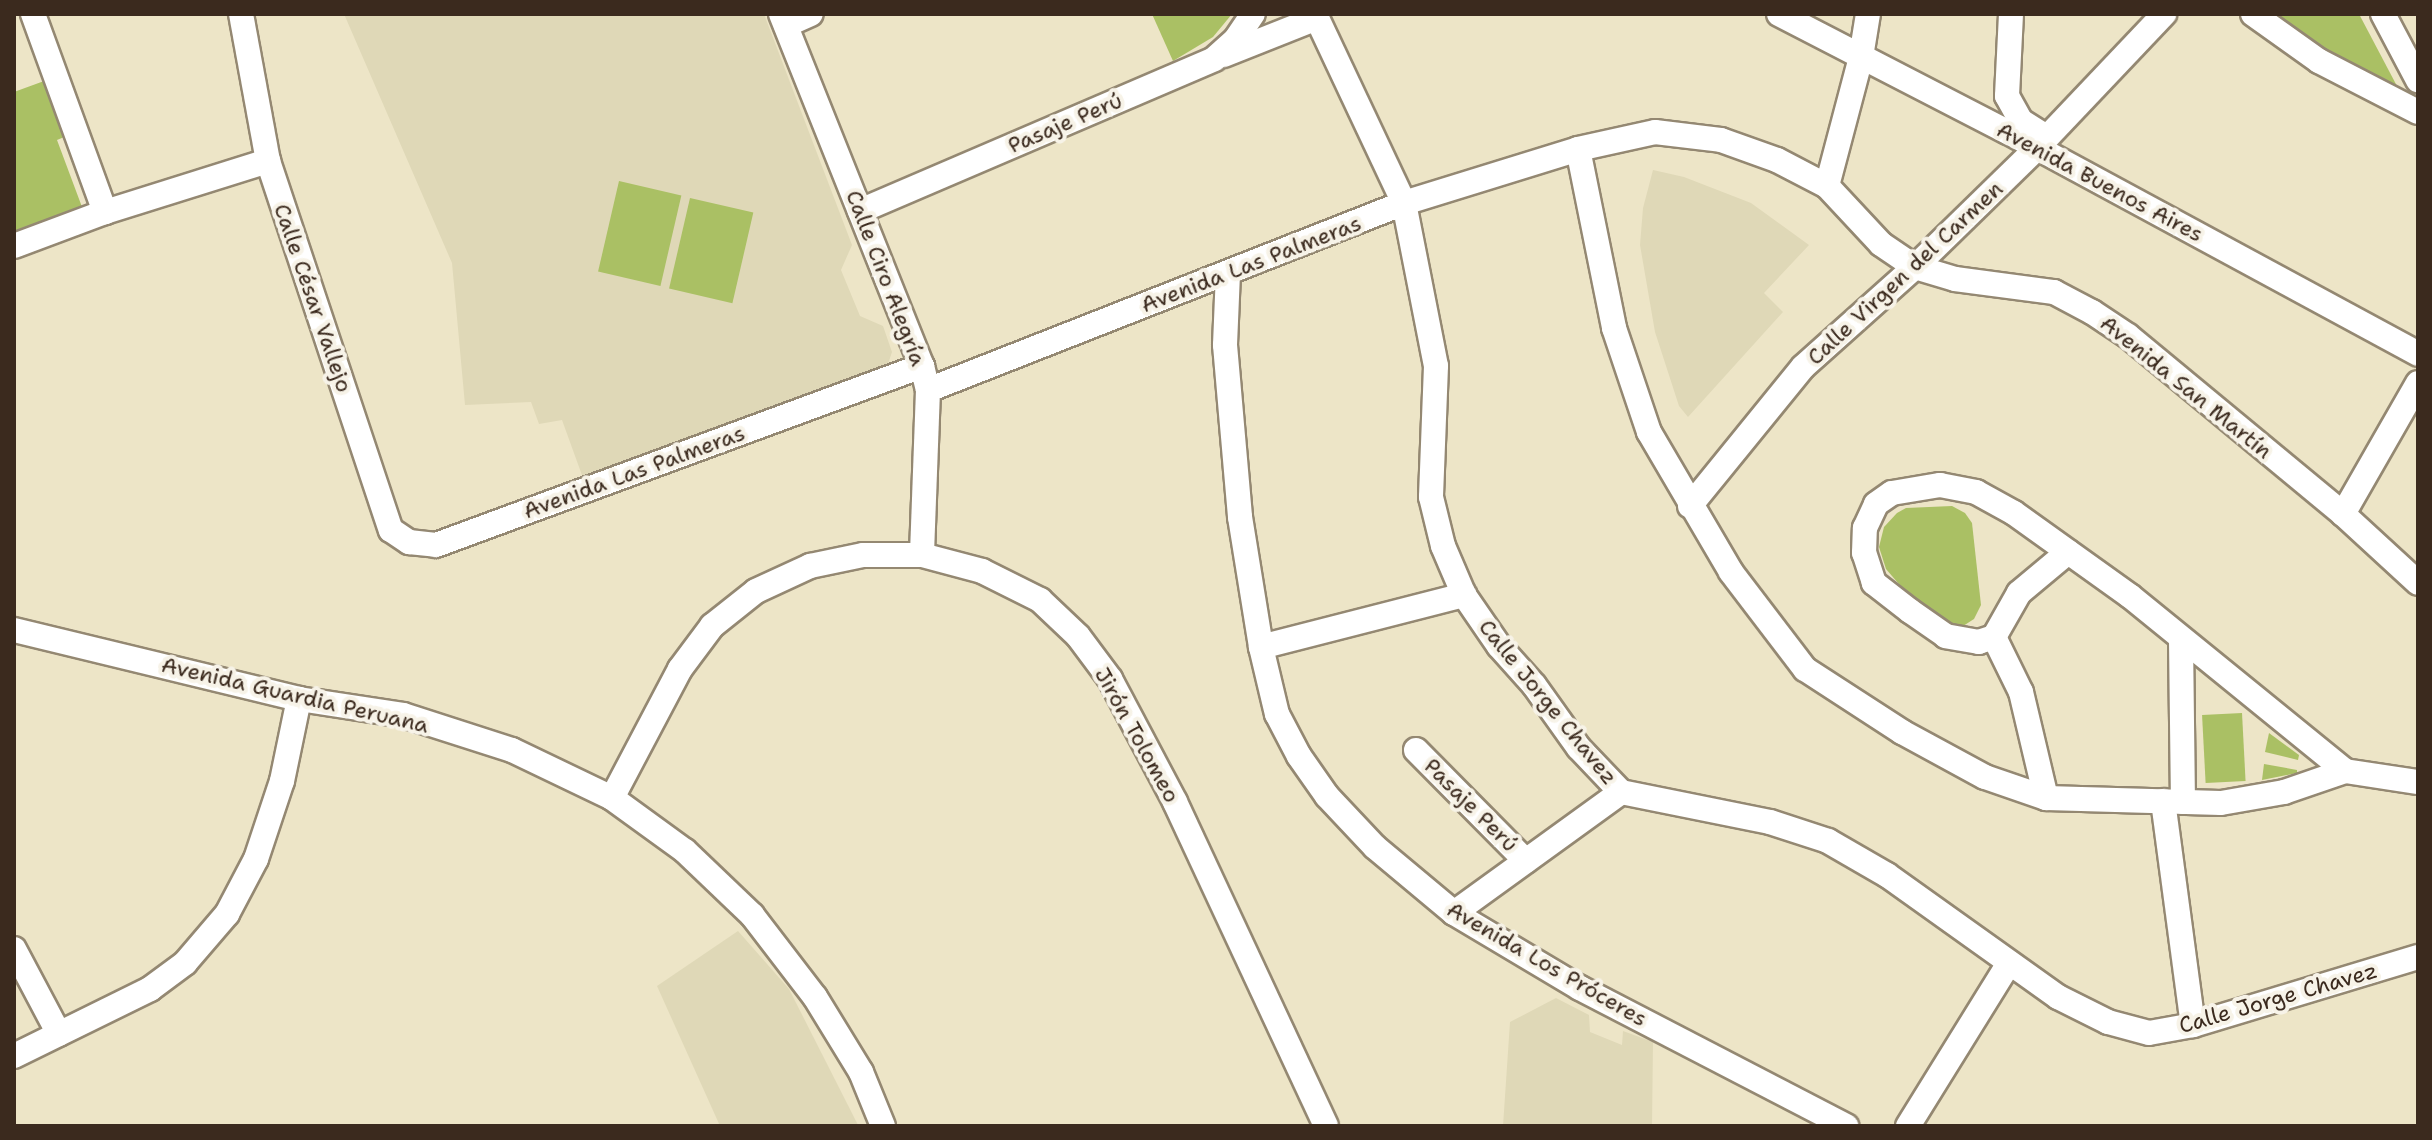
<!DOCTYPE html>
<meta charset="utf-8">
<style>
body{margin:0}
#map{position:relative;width:2432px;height:1140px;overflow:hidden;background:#ede5c7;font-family:"Shantell Sans",sans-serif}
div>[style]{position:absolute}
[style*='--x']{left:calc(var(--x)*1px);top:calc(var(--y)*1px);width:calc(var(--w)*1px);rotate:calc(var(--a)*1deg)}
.built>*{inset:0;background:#dfd8b7}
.green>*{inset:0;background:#aac064;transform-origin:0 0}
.roads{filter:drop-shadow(2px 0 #948872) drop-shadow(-2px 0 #948872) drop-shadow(0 2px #948872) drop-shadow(0 -2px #948872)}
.minor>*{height:24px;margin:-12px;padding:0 12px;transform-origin:12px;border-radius:12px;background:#fff}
span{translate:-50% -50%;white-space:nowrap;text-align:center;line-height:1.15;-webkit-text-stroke:8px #f7f3e8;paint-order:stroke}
.street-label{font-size:22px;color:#3b2a1e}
.frame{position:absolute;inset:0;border:16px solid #3b2a1e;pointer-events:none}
</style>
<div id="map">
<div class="built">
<div style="clip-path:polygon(344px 14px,764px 14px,852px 245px,841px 270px,860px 316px,883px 326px,892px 352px,888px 364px,583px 478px,562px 420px,539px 424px,531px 402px,465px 405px,452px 263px)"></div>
<div style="clip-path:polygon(1653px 170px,1684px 177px,1751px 203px,1809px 245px,1764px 293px,1783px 312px,1688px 417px,1679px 406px,1655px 332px,1640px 245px,1643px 208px)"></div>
<div style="clip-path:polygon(738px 931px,789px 989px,858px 1125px,720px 1126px,657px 986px)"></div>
<div style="clip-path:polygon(1556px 998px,1589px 1015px,1590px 1032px,1622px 1045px,1623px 1031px,1653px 1042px,1652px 1126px,1503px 1126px,1510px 1022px)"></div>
</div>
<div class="green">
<div style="clip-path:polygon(1152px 14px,1232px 14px,1213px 37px,1173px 61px)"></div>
<div style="clip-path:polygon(2269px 14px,2359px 14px,2398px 88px,2396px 90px,2312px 46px)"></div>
<div style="clip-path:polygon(55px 77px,74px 133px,57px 140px,82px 207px,14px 232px,14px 92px)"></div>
<div style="left:619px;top:181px;width:64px;height:93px;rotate:13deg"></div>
<div style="left:690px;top:198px;width:65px;height:93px;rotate:13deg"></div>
<div style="clip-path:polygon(1952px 506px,1965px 513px,1972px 523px,1981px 605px,1974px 619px,1960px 628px,1928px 618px,1886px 569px,1879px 547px,1884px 527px,1897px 513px,1906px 508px)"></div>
<div style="left:2242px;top:713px;width:68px;height:40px;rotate:87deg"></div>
<div style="clip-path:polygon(2269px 733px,2299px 755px,2298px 760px,2265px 752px)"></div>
<div style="clip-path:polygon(2264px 764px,2297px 770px,2297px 773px,2262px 780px)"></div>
</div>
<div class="roads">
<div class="minor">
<div style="--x:33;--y:14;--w:211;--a:70"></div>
<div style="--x:241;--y:14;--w:149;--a:79.6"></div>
<div style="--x:268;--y:161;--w:389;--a:71.6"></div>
<div style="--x:391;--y:530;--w:22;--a:34"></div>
<div style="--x:409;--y:542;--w:27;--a:6"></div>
<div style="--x:436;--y:545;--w:518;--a:-20.22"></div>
<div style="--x:781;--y:14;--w:379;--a:68.2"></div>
<div style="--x:922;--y:366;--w:25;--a:76"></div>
<div style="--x:928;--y:390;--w:165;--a:92.1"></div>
<div style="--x:1315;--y:14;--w:209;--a:64.8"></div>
<div style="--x:1404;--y:203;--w:166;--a:78.9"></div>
<div style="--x:1436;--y:366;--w:131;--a:92.2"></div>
<div style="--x:1431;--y:497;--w:50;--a:76.2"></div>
<div style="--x:1443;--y:546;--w:53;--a:66.8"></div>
<div style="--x:1464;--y:595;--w:62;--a:55.5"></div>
<div style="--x:1499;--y:646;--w:52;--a:48.1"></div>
<div style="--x:1534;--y:685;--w:77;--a:54.5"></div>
<div style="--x:1579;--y:748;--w:61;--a:46.3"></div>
<div style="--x:1621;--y:792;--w:152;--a:11.4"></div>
<div style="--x:1770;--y:822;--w:61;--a:18.1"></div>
<div style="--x:1828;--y:841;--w:68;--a:30"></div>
<div style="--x:1887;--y:875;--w:210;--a:35.5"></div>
<div style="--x:2058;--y:997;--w:56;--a:26.6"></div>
<div style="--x:2108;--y:1022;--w:42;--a:15"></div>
<div style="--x:2149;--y:1033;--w:45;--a:-10.3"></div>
<div style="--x:2193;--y:1025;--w:235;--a:-16.8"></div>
<div style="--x:1779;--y:14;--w:258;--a:27.3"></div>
<div style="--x:2008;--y:132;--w:466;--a:28.4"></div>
<div style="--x:2011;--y:14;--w:82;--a:92.8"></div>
<div style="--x:2007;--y:96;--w:29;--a:61"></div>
<div style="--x:2021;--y:121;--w:28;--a:32"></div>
<div style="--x:2253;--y:14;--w:81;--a:35.5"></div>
<div style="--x:2319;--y:61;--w:111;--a:27.3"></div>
<div style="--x:2383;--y:14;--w:75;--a:62.1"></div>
<div style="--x:786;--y:25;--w:27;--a:-24"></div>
<div style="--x:1224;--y:55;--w:100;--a:-21.7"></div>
<div style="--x:1578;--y:149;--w:183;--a:78.6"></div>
<div style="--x:1614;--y:328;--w:110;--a:71.4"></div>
<div style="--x:1649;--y:432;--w:162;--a:59.6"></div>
<div style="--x:1731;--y:572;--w:122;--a:52.7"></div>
<div style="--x:1805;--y:669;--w:116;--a:33"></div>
<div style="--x:1902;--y:732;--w:94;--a:28.5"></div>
<div style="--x:1985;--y:777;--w:65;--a:19"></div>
<div style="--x:2046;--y:798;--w:175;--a:1.6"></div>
<div style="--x:2221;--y:803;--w:64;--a:-9.9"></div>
<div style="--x:2284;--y:792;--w:65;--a:-19"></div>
<div style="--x:2345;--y:771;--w:74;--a:8.6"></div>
<div style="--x:1827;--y:186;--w:133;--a:-75.2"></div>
<div style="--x:1861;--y:57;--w:44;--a:-80.8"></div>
<div style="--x:860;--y:211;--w:385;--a:-23.2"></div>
<div style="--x:1214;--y:59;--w:30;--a:-42"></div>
<div style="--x:1236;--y:39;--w:30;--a:-56"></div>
<div style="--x:14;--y:246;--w:97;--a:-20.5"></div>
<div style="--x:105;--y:212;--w:171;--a:-17.4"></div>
<div style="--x:1228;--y:273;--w:72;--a:92.4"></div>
<div style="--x:1225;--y:345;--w:173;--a:85"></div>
<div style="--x:1240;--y:517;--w:132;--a:80.8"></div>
<div style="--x:1261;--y:647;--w:69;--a:76.6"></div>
<div style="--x:1277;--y:714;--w:47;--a:62.4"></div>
<div style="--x:1299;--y:756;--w:49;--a:55"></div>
<div style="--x:1327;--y:796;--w:70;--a:46.7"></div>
<div style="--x:1375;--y:847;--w:103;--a:39.9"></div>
<div style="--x:1454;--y:913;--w:147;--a:30.8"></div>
<div style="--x:1580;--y:988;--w:300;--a:27.4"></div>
<div style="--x:928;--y:390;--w:511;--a:-21.45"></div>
<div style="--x:1404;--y:203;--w:182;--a:-17.2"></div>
<div style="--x:1578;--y:149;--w:79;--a:-12.4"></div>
<div style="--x:1655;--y:132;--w:66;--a:6.9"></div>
<div style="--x:1721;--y:140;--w:59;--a:19.7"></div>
<div style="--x:1777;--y:160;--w:56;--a:27.5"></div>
<div style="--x:1827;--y:186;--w:79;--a:47"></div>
<div style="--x:1881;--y:244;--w:41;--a:34.1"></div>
<div style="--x:1915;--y:267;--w:42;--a:16.7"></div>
<div style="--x:1955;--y:279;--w:100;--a:7.5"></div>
<div style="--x:2054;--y:292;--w:43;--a:27.8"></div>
<div style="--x:2092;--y:312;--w:43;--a:33.7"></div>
<div style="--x:2128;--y:336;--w:279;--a:39.6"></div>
<div style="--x:2343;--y:514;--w:102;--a:42.6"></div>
<div style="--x:1690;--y:506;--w:179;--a:-50.9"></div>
<div style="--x:1803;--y:367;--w:150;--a:-41.8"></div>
<div style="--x:1915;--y:267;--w:170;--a:-44.3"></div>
<div style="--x:2037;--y:148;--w:185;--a:-46.5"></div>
<div style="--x:2343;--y:514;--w:151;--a:-60.2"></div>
<div style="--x:2068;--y:552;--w:64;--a:140.1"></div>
<div style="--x:2019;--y:593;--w:51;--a:119.6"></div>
<div style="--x:1994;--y:637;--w:16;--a:162"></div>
<div style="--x:1979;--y:642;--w:34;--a:-170"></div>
<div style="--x:1946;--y:636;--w:44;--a:-145.2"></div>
<div style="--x:1910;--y:611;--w:46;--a:-142.1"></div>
<div style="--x:1874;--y:583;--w:32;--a:-108"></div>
<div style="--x:1864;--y:553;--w:25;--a:-88"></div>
<div style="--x:1865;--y:528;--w:26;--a:-65"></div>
<div style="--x:1876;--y:504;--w:19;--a:-35"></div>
<div style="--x:1892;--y:493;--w:49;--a:-9.5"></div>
<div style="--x:1940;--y:485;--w:37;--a:11"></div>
<div style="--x:1976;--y:492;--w:43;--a:28.9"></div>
<div style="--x:2014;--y:513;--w:143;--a:35.6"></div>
<div style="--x:2130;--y:596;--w:277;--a:39.1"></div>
<div style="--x:14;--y:630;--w:293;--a:13.6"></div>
<div style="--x:299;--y:699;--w:105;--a:8.7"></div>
<div style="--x:403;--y:715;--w:114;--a:17.8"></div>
<div style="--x:512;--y:750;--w:111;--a:25.6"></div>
<div style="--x:612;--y:798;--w:90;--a:36"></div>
<div style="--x:685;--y:851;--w:93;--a:43.7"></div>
<div style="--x:752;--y:915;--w:103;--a:52.5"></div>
<div style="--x:815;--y:997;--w:88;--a:58.5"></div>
<div style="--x:861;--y:1072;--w:58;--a:67.8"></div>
<div style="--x:1994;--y:637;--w:61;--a:63.9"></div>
<div style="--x:2021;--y:692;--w:109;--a:76.7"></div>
<div style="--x:2181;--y:640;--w:162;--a:89.3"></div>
<div style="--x:1261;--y:647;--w:210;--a:-14.4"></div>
<div style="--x:1416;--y:750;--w:156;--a:45.3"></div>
<div style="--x:612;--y:798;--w:146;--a:-62.2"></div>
<div style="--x:680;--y:669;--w:54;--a:-53.3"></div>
<div style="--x:712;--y:626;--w:56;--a:-38.5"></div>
<div style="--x:756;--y:591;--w:60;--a:-24.8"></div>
<div style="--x:810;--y:566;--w:54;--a:-11.7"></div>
<div style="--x:863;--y:555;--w:59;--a:0"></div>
<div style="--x:922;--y:555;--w:62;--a:14.9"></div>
<div style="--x:982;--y:571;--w:65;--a:26.6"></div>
<div style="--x:1040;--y:600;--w:52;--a:43.5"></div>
<div style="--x:1078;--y:636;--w:54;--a:53.3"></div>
<div style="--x:1110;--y:679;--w:139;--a:62.1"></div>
<div style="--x:1175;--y:802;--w:357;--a:65"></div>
<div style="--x:2163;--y:801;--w:226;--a:82.4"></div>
<div style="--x:1454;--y:913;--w:206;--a:-35.9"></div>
<div style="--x:14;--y:949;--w:96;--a:62.1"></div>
<div style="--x:14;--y:1056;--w:152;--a:-26.2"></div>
<div style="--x:150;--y:989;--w:44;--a:-36.6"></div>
<div style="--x:185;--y:963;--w:65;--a:-49.4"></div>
<div style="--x:227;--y:914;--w:62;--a:-62.2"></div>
<div style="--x:256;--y:859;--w:82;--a:-71.6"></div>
<div style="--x:282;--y:781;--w:84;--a:-78.3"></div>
<div style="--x:1908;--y:1126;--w:192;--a:-58.2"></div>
</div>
</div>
<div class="street-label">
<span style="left:1065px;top:123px;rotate:-23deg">Pasaje Perú</span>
<span style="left:2100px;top:182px;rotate:28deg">Avenida Buenos Aires</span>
<span style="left:1251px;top:264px;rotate:-21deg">Avenida Las Palmeras</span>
<span style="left:1905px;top:273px;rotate:-43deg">Calle Virgen del Carmen</span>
<span style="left:886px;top:278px;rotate:69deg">Calle Ciro Alegría</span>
<span style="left:313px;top:298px;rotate:71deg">Calle César Vallejo</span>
<span style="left:2186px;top:387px;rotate:39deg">Avenida San Martín</span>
<span style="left:634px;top:472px;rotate:-20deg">Avenida Las Palmeras</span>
<span style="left:295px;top:695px;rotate:13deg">Avenida Guardia Peruana</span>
<span style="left:1548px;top:702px;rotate:51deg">Calle Jorge Chavez</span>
<span style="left:1137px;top:735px;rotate:61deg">Jirón Tolomeo</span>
<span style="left:1471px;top:805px;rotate:45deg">Pasaje Perú</span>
<span style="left:1547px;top:964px;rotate:30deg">Avenida Los Próceres</span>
<span style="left:2278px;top:998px;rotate:-16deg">Calle Jorge Chavez</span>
</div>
<div class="frame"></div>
</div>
